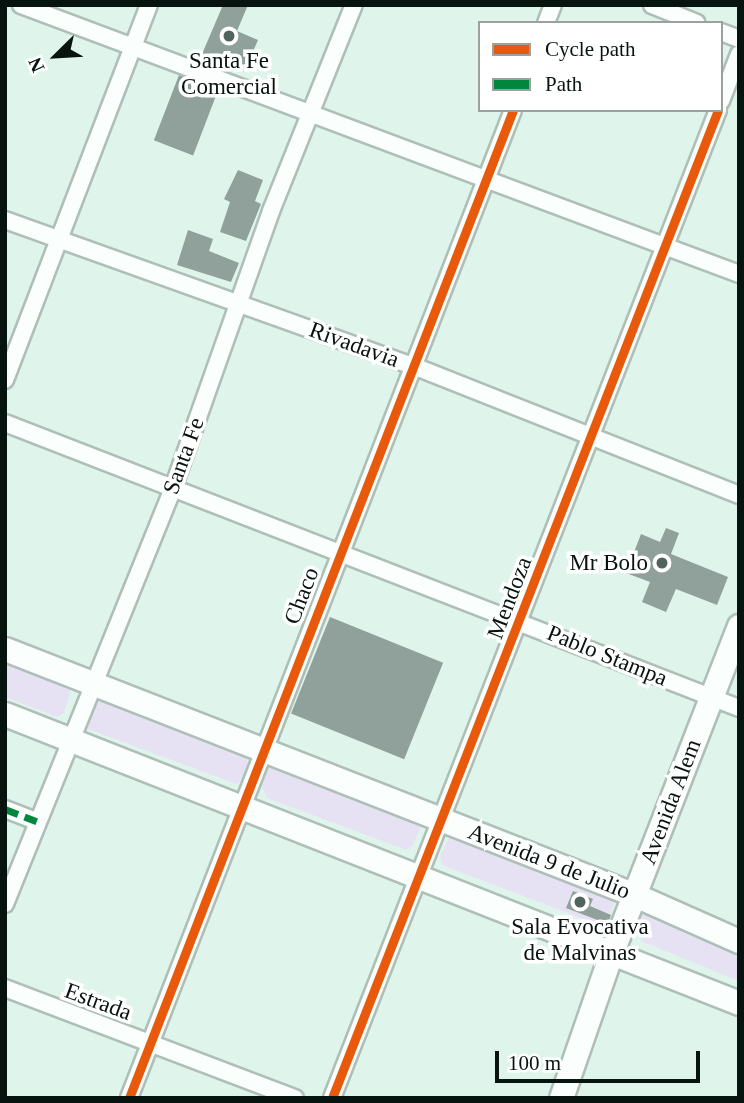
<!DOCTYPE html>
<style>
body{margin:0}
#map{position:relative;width:744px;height:1103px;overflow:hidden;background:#dff5ec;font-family:"Times New Roman",serif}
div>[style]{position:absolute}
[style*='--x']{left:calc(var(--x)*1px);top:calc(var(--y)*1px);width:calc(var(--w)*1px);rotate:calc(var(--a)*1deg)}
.green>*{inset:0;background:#e7e2f3}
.building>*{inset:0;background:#90a09a;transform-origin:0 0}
.roads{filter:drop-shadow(2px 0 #aebfb8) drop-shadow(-2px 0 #aebfb8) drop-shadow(0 2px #aebfb8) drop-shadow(0 -2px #aebfb8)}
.minor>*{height:16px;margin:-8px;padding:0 8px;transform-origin:8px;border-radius:8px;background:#fafefc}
.secondary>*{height:23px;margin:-11.5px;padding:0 11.5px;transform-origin:11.5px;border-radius:11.5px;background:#fafefc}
.quiet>*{height:7px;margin-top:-3.5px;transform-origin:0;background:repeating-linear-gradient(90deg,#00873e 0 14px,transparent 0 21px)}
.cycleway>*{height:9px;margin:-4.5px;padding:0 4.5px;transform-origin:4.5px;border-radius:4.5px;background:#e8590c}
.dots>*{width:19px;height:19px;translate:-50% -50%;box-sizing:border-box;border:4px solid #fff;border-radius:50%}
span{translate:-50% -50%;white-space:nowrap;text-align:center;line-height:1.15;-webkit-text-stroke:7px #fff;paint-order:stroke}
.poi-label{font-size:23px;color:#06130e}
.right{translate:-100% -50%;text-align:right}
.street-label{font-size:23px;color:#06130e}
.frame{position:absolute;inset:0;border:7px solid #06130e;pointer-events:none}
.legend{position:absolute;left:478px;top:21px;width:245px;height:91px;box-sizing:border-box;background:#fff;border:2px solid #9ba19f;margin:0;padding:9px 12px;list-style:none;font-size:21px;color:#06130e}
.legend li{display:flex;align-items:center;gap:14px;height:35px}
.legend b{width:35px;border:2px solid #9ba19f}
.north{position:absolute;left:21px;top:21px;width:70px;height:70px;-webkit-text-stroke:5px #fff;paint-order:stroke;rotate:246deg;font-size:19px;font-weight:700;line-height:28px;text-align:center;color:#06130e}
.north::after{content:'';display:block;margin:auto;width:24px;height:32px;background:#06130e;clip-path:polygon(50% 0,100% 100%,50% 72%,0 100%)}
.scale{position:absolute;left:495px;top:1051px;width:205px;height:32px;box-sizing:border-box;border:4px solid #06130e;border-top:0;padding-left:9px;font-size:21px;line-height:24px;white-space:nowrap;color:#06130e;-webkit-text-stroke:5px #fff;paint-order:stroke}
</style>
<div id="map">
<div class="green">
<div style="clip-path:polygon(5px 660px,66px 684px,70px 693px,64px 713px,57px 717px,5px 697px)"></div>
<div style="clip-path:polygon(102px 694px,245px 753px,248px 765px,241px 781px,236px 784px,88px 729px,84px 718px)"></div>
<div style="clip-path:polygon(278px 762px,422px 824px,413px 845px,406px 850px,267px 798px,262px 787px,267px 769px)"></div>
<div style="clip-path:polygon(457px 834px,615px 897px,609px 920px,602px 926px,442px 865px,440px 855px,450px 836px)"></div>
<div style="clip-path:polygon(652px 908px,739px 949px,739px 981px,641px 941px,637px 927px,643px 911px)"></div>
</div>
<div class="building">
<div style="clip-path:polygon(223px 5px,248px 5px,237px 31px,258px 40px,244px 72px,202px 54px)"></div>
<div style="left:179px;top:75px;width:42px;height:70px;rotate:21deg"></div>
<div style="clip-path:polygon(238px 170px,263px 180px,255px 201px,261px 204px,246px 241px,220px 232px,230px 202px,224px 199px)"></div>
<div style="clip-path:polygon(188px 230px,213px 239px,209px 251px,239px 263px,231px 282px,177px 265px)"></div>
<div style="clip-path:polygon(666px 528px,679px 533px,671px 554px,728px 577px,717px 605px,676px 589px,666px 612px,642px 602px,650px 582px,626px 573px,641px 534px,660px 542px)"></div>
<div style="left:330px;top:617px;width:122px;height:104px;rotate:22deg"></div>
<div style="clip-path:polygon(573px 891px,593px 899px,590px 906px,611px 915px,608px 924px,566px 908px)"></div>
</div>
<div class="roads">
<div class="minor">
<div style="--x:21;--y:5;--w:767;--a:20.54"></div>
<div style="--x:652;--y:5;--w:48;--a:21.8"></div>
<div style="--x:546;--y:23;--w:19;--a:-69"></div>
<div style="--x:721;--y:32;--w:19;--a:21"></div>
<div style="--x:721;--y:101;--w:50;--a:-69"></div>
<div style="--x:5;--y:220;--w:436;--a:19.7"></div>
<div style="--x:416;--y:367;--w:347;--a:21.6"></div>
<div style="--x:5;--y:380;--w:402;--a:-69"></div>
<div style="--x:5;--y:423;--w:787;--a:21.22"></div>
<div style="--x:5;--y:809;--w:34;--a:21"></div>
<div style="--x:5;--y:904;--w:449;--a:-68"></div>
<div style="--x:173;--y:488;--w:294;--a:-70.5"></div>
<div style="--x:271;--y:211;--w:222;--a:-68.1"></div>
<div style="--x:5;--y:988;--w:310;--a:20.8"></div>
<div style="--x:129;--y:1098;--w:1060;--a:-68.76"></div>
<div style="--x:332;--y:1098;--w:1061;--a:-68.66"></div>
</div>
<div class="secondary">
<div style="--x:5;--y:649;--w:676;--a:21.33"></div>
<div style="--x:635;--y:895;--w:114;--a:23.9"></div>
<div style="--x:5;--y:714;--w:789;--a:21.49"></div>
<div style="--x:561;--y:1098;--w:152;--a:-70.9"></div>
<div style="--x:611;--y:954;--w:352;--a:-68.7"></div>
</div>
</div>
<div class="quiet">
<div style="--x:5;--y:809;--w:34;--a:21"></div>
</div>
<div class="cycleway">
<div style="--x:129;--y:1098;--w:1060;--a:-68.76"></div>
<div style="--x:332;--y:1098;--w:1061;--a:-68.66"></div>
</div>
<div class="dots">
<div style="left:229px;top:36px;background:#52625c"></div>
<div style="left:662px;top:563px;background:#52625c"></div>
<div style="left:580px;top:902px;background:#52625c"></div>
</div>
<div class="poi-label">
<span style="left:229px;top:74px">Santa Fe<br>Comercial</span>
<span class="right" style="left:648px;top:563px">Mr Bolo</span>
<span style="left:580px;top:940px">Sala Evocativa<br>de Malvinas</span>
</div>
<div class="street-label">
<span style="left:354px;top:345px;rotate:20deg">Rivadavia</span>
<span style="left:184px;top:456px;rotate:-70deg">Santa Fe</span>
<span style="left:302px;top:596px;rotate:-69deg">Chaco</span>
<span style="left:510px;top:598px;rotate:-69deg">Mendoza</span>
<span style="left:607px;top:656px;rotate:22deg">Pablo Stampa</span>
<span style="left:671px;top:802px;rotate:-69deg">Avenida Alem</span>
<span style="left:549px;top:862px;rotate:21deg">Avenida 9 de Julio</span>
<span style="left:98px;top:1002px;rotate:20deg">Estrada</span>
</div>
<div class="frame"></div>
<ul class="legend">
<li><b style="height:9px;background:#e8590c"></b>Cycle path</li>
<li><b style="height:9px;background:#00873e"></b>Path</li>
</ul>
<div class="north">N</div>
<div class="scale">100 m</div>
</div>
